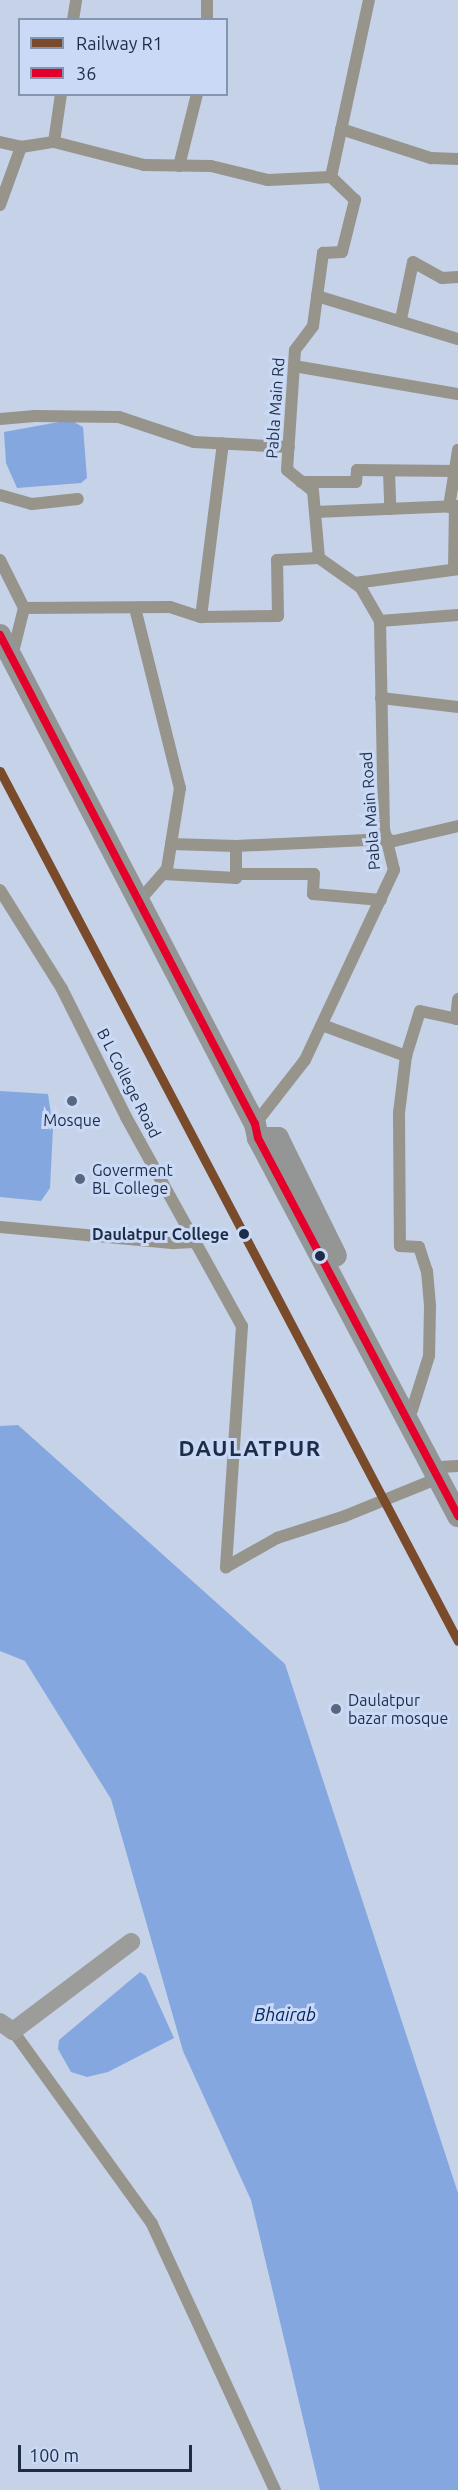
<!DOCTYPE html>
<style>
body{margin:0}
#map{position:relative;width:458px;height:2490px;overflow:hidden;background:#c5d2e7;font-family:Ubuntu,sans-serif}
div>[style]{position:absolute}
[style*='--x']{left:calc(var(--x)*1px);top:calc(var(--y)*1px);width:calc(var(--w)*1px);rotate:calc(var(--a)*1deg)}
.water>*{inset:0;background:#85a7df}
.street>*{height:12px;margin:-6px;padding:0 6px;transform-origin:6px;border-radius:6px;background:#97948c}
.secondary>*{height:18px;margin:-9px;padding:0 9px;transform-origin:9px;border-radius:9px;background:#9c9c9b}
.highway>*{height:22px;margin:-11px;padding:0 11px;transform-origin:11px;border-radius:11px;background:#949695}
.bus-1>*{height:8px;margin:-4px;padding:0 4px;transform-origin:4px;border-radius:4px;background:#e4002b}
.rail-1>*{height:9px;margin:-4.5px;padding:0 4.5px;transform-origin:4.5px;border-radius:4.5px;background:#7a4b2a}
.dots>*{width:16px;height:16px;translate:-50% -50%;box-sizing:border-box;border:3px solid #cadaf6;border-radius:50%}
span{translate:-50% -50%;white-space:nowrap;text-align:center;line-height:1.15;-webkit-text-stroke:6px #cadaf6;paint-order:stroke}
.street-label{font-size:16px;color:#1e2d47}
.poi-label{font-size:16px;color:#1e2d47}
.left{translate:0 -50%;text-align:left}
.stop-label{font-size:16px;color:#1e2d47;font-weight:700}
.right{translate:-100% -50%;text-align:right}
.water-label{font-size:18px;color:#032665;font-style:italic}
.district-label{font-size:22px;color:#1e2d47;font-weight:700;letter-spacing:1.5px}
.legend{position:absolute;left:18px;top:18px;width:210px;height:78px;box-sizing:border-box;background:#cadaf6;border:2px solid #8595b0;margin:0;padding:8px 10px;list-style:none;font-size:18px;color:#1e2d47}
.legend li{display:flex;align-items:center;gap:12px;height:30px}
.legend b{width:30px;border:2px solid #8595b0}
.scale{position:absolute;left:18px;top:2445px;width:174px;height:27px;box-sizing:border-box;border:3px solid #1e2d47;border-top:0;padding-left:8px;font-size:18px;line-height:21px;white-space:nowrap;color:#1e2d47;-webkit-text-stroke:4px #cadaf6;paint-order:stroke}
</style>
<div id="map">
<div class="water">
<div style="clip-path:polygon(70px 420px,83px 427px,87px 478px,81px 483px,17px 488px,6px 463px,4px 432px)"></div>
<div style="clip-path:polygon(0 1091px,48px 1094px,53px 1128px,50px 1188px,41px 1201px,0 1197px)"></div>
<div style="clip-path:polygon(18px 1425px,285px 1664px,458px 2193px,458px 2490px,320px 2490px,251px 2200px,183px 2051px,111px 1799px,25px 1661px,0 1651px,0 1426px)"></div>
<div style="clip-path:polygon(140px 1972px,146px 1976px,174px 2038px,108px 2072px,87px 2077px,71px 2072px,58px 2049px,59px 2040px)"></div>
</div>
<div class="street">
<div style="--x:73;--y:20;--w:20;--a:-81"></div>
<div style="--x:207;--y:20;--w:20;--a:-90"></div>
<div style="--x:341;--y:129;--w:95;--a:17.9"></div>
<div style="--x:431;--y:158;--w:27;--a:2"></div>
<div style="--x:0;--y:142;--w:22;--a:13"></div>
<div style="--x:21;--y:147;--w:33;--a:-9"></div>
<div style="--x:54;--y:142;--w:93;--a:14.3"></div>
<div style="--x:144;--y:165;--w:67;--a:0.9"></div>
<div style="--x:211;--y:166;--w:59;--a:13.8"></div>
<div style="--x:268;--y:180;--w:63;--a:-2.7"></div>
<div style="--x:54;--y:142;--w:49;--a:-81.7"></div>
<div style="--x:179;--y:166;--w:74;--a:-76"></div>
<div style="--x:331;--y:177;--w:181;--a:-77.9"></div>
<div style="--x:0;--y:205;--w:62;--a:-70.1"></div>
<div style="--x:317;--y:296;--w:147;--a:17"></div>
<div style="--x:401;--y:319;--w:58;--a:-78.1"></div>
<div style="--x:413;--y:262;--w:33;--a:29"></div>
<div style="--x:442;--y:278;--w:16;--a:-4"></div>
<div style="--x:294;--y:366;--w:166;--a:9.7"></div>
<div style="--x:0;--y:419;--w:35;--a:-5"></div>
<div style="--x:35;--y:416;--w:84;--a:0.7"></div>
<div style="--x:119;--y:417;--w:79;--a:18.4"></div>
<div style="--x:194;--y:442;--w:95;--a:3"></div>
<div style="--x:389;--y:471;--w:38;--a:88"></div>
<div style="--x:301;--y:482;--w:55;--a:0"></div>
<div style="--x:356;--y:482;--w:12;--a:-85"></div>
<div style="--x:357;--y:470;--w:98;--a:0.6"></div>
<div style="--x:0;--y:495;--w:33;--a:16"></div>
<div style="--x:32;--y:504;--w:46;--a:-6.2"></div>
<div style="--x:449;--y:507;--w:58;--a:-81"></div>
<div style="--x:315;--y:512;--w:143;--a:-2.4"></div>
<div style="--x:319;--y:558;--w:67;--a:-95.1"></div>
<div style="--x:313;--y:491;--w:33;--a:-141"></div>
<div style="--x:287;--y:470;--w:120;--a:-86.2"></div>
<div style="--x:295;--y:350;--w:30;--a:-53"></div>
<div style="--x:313;--y:326;--w:74;--a:-82.2"></div>
<div style="--x:323;--y:253;--w:19;--a:-3"></div>
<div style="--x:342;--y:252;--w:54;--a:-76"></div>
<div style="--x:355;--y:200;--w:33;--a:-136"></div>
<div style="--x:0;--y:560;--w:54;--a:63.4"></div>
<div style="--x:24;--y:608;--w:49;--a:104"></div>
<div style="--x:454;--y:569;--w:63;--a:-89.1"></div>
<div style="--x:355;--y:583;--w:104;--a:-7.7"></div>
<div style="--x:24;--y:608;--w:146;--a:-0.4"></div>
<div style="--x:170;--y:607;--w:33;--a:18"></div>
<div style="--x:201;--y:617;--w:77;--a:-0.7"></div>
<div style="--x:278;--y:616;--w:56;--a:-91"></div>
<div style="--x:277;--y:560;--w:42;--a:-2.7"></div>
<div style="--x:135;--y:608;--w:186;--a:76"></div>
<div style="--x:180;--y:788;--w:82;--a:99.1"></div>
<div style="--x:167;--y:869;--w:44;--a:131.3"></div>
<div style="--x:201;--y:617;--w:175;--a:-82.8"></div>
<div style="--x:380;--y:621;--w:78;--a:-4.4"></div>
<div style="--x:381;--y:698;--w:78;--a:6.7"></div>
<div style="--x:390;--y:842;--w:70;--a:-13.2"></div>
<div style="--x:171;--y:844;--w:65;--a:1.8"></div>
<div style="--x:236;--y:846;--w:153;--a:-2.6"></div>
<div style="--x:163;--y:874;--w:73;--a:3.1"></div>
<div style="--x:236;--y:878;--w:32;--a:-90"></div>
<div style="--x:236;--y:874;--w:78;--a:0"></div>
<div style="--x:314;--y:874;--w:20;--a:93"></div>
<div style="--x:313;--y:894;--w:68;--a:5"></div>
<div style="--x:0;--y:890;--w:117;--a:57.9"></div>
<div style="--x:62;--y:989;--w:143;--a:63.4"></div>
<div style="--x:126;--y:1117;--w:239;--a:61"></div>
<div style="--x:242;--y:1326;--w:242;--a:93.8"></div>
<div style="--x:456;--y:1019;--w:20;--a:-84"></div>
<div style="--x:322;--y:1025;--w:90;--a:20.3"></div>
<div style="--x:406;--y:1056;--w:47;--a:-72.7"></div>
<div style="--x:420;--y:1011;--w:39;--a:12"></div>
<div style="--x:406;--y:1056;--w:57;--a:97"></div>
<div style="--x:399;--y:1113;--w:133;--a:89.6"></div>
<div style="--x:400;--y:1246;--w:19;--a:3"></div>
<div style="--x:419;--y:1247;--w:25;--a:72"></div>
<div style="--x:427;--y:1271;--w:35;--a:85"></div>
<div style="--x:430;--y:1306;--w:50;--a:91.1"></div>
<div style="--x:429;--y:1356;--w:57;--a:107.5"></div>
<div style="--x:255;--y:1124;--w:81;--a:-52"></div>
<div style="--x:305;--y:1060;--w:210;--a:-64.9"></div>
<div style="--x:394;--y:870;--w:42;--a:-103.7"></div>
<div style="--x:384;--y:829;--w:208;--a:-91.1"></div>
<div style="--x:380;--y:621;--w:39;--a:-120"></div>
<div style="--x:360;--y:587;--w:50;--a:-144.7"></div>
<div style="--x:0;--y:1227;--w:175;--a:5.3"></div>
<div style="--x:174;--y:1243;--w:20;--a:-3"></div>
<div style="--x:226;--y:1567;--w:59;--a:-29.6"></div>
<div style="--x:277;--y:1538;--w:71;--a:-17.9"></div>
<div style="--x:345;--y:1516;--w:98;--a:-22.1"></div>
<div style="--x:436;--y:1479;--w:10;--a:-90"></div>
<div style="--x:436;--y:1469;--w:4;--a:-27"></div>
<div style="--x:440;--y:1467;--w:18;--a:-3"></div>
<div style="--x:13;--y:2031;--w:238;--a:54.2"></div>
<div style="--x:152;--y:2224;--w:293;--a:65.2"></div>
</div>
<div class="secondary">
<div style="--x:0;--y:2022;--w:16;--a:35"></div>
<div style="--x:13;--y:2031;--w:148;--a:-37"></div>
</div>
<div class="highway">
<div style="--x:0;--y:635;--w:551;--a:62.46"></div>
<div style="--x:255;--y:1124;--w:14;--a:78"></div>
<div style="--x:258;--y:1138;--w:428;--a:62.1"></div>
<div style="--x:258;--y:1138;--w:20;--a:0"></div>
<div style="--x:278;--y:1138;--w:131;--a:63.8"></div>
</div>
<div class="bus-1">
<div style="--x:0;--y:635;--w:551;--a:62.46"></div>
<div style="--x:255;--y:1124;--w:14;--a:78"></div>
<div style="--x:258;--y:1138;--w:428;--a:62.1"></div>
</div>
<div class="rail-1">
<div style="--x:0;--y:771;--w:983;--a:62.24"></div>
</div>
<div class="dots">
<div style="left:72px;top:1101px;background:#58677f"></div>
<div style="left:80px;top:1179px;background:#58677f"></div>
<div style="left:244px;top:1234px;background:#1e2d47"></div>
<div style="left:320px;top:1256px;background:#1e2d47"></div>
<div style="left:336px;top:1709px;background:#58677f"></div>
</div>
<div class="street-label">
<span style="left:275px;top:408px;rotate:-86deg">Pabla Main Rd</span>
<span style="left:370px;top:811px;rotate:-94deg">Pabla Main Road</span>
<span style="left:129px;top:1083px;rotate:63deg">B L College Road</span>
</div>
<div class="poi-label">
<span style="left:72px;top:1120px">Mosque</span>
<span class="left" style="left:92px;top:1179px">Goverment<br>BL College</span>
<span class="left" style="left:348px;top:1709px">Daulatpur<br>bazar mosque</span>
</div>
<div class="stop-label">
<span class="right" style="left:229px;top:1234px">Daulatpur College</span>
</div>
<div class="water-label">
<span style="left:285px;top:2014px">Bhairab</span>
</div>
<div class="district-label">
<span style="left:250px;top:1448px">DAULATPUR</span>
</div>
<ul class="legend">
<li><b style="height:8px;background:#7a4b2a"></b>Railway R1</li>
<li><b style="height:8px;background:#e4002b"></b>36</li>
</ul>
<div class="scale">100 m</div>
</div>
